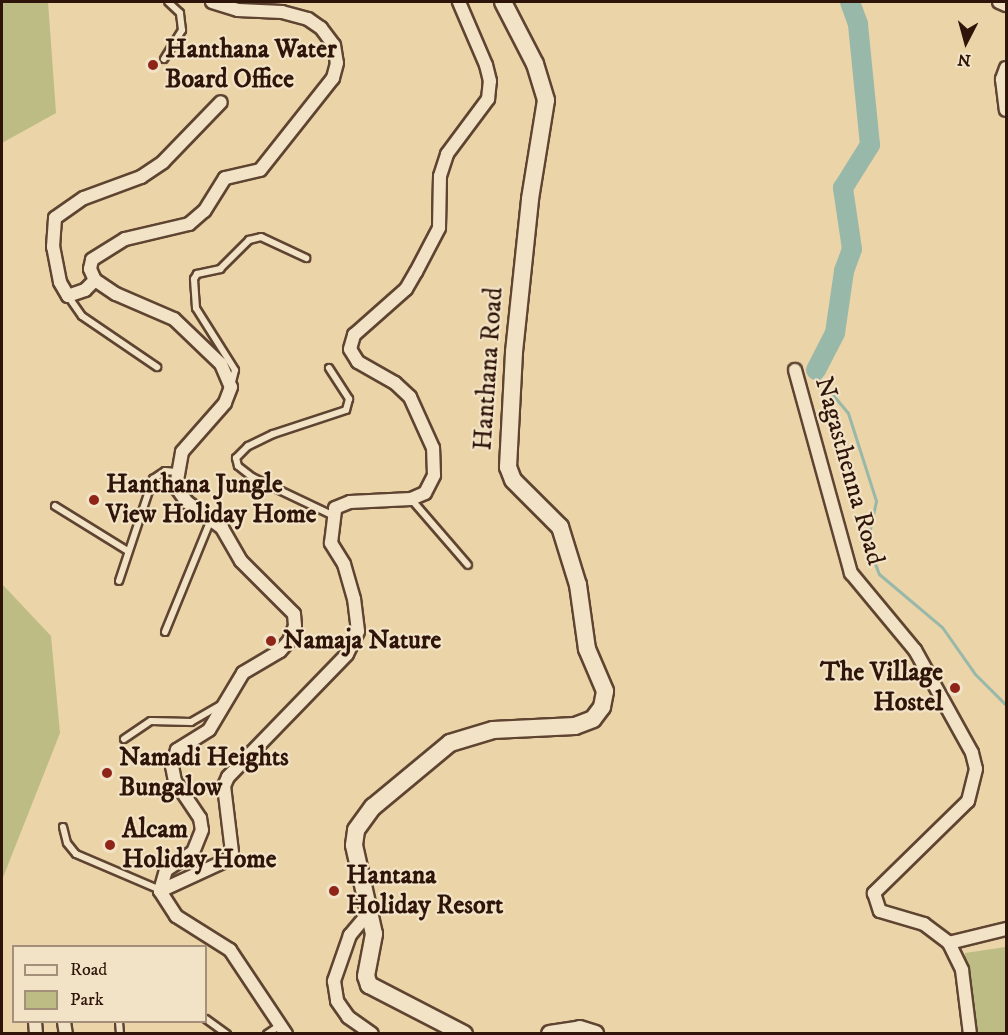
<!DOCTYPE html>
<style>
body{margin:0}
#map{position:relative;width:1008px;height:1035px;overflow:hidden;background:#ebd4a8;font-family:"IM FELL DW Pica",serif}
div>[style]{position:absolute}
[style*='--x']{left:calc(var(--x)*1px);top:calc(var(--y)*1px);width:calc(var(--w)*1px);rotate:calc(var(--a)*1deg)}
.green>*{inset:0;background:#bcbc84}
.stream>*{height:3px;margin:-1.5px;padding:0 1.5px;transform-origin:1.5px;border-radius:1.5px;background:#98b8a9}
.river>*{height:20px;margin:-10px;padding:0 10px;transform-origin:10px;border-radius:10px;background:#98b8a9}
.roads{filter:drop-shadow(2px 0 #5e4431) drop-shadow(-2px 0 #5e4431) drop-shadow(0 2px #5e4431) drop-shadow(0 -2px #5e4431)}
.lane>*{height:6px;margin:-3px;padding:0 3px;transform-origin:3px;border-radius:3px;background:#f2e3c6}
.street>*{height:12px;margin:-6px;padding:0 6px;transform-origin:6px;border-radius:6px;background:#f2e3c6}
.secondary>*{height:16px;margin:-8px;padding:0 8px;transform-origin:8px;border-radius:8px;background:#f2e3c6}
.dots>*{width:16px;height:16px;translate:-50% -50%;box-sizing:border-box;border:3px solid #f2e3c6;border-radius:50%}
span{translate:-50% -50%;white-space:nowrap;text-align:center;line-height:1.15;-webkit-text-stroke:4.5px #f2e3c6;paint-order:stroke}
.poi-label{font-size:26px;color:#2f1409;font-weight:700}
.left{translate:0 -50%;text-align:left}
.right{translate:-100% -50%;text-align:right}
.street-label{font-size:26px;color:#2f1409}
.frame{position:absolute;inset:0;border:3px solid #2f1409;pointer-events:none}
.legend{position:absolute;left:12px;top:945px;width:195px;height:78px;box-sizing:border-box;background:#f2e3c6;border:2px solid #a4907a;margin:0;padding:8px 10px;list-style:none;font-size:18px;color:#2f1409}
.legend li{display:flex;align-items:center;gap:12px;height:30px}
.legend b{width:30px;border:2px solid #a4907a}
.north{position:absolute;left:936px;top:12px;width:60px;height:60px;-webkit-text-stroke:4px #f2e3c6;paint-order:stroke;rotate:186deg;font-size:16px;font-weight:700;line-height:24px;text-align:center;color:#2f1409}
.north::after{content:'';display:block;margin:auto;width:21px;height:27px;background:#2f1409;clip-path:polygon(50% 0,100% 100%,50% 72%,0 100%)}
</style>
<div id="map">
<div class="green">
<div style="clip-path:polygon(2px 2px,48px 2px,56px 113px,2px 143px)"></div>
<div style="clip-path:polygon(2px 584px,51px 636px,60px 733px,2px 880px)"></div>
<div style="clip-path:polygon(1006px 947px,1006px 1033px,970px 1033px,965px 953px)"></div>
</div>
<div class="stream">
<div style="--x:817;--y:376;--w:48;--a:50"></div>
<div style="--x:848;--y:413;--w:92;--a:72.3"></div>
<div style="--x:876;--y:501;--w:43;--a:102.1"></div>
<div style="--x:867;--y:543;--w:33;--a:69"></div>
<div style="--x:879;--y:574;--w:82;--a:40.1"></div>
<div style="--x:942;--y:627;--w:57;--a:54.9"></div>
<div style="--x:975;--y:674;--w:44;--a:45"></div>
</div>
<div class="river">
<div style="--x:816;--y:370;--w:42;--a:-62.8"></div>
<div style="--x:835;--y:333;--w:63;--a:-81.7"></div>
<div style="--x:844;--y:271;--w:23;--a:-70"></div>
<div style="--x:852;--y:249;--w:62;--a:-98.4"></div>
<div style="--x:843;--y:188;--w:51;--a:-57.9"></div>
<div style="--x:870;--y:145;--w:122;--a:-95.7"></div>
<div style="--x:858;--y:24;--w:23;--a:-110"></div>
</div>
<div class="roads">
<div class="lane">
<div style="--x:164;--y:59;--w:34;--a:-58"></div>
<div style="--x:182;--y:30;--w:17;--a:-97"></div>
<div style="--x:180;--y:13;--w:16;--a:-137"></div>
<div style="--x:68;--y:296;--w:24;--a:55"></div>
<div style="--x:82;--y:316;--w:91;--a:34.2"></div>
<div style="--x:329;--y:368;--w:37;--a:57"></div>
<div style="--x:349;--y:399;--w:11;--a:105"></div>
<div style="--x:346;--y:410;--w:77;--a:161.8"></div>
<div style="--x:273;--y:434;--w:28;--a:154"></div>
<div style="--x:248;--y:446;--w:17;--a:135"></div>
<div style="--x:236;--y:458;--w:8;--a:76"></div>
<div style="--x:238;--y:466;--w:18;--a:38"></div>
<div style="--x:252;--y:477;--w:89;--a:25.4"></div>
<div style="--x:231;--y:386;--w:16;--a:-76"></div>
<div style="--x:235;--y:370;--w:73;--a:-122.2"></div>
<div style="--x:196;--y:308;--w:29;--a:-94"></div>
<div style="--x:194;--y:279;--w:6;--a:-59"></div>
<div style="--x:197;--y:274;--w:24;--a:-12"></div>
<div style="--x:220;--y:269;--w:41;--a:-45"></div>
<div style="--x:249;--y:240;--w:12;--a:-14"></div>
<div style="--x:261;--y:237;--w:50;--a:25"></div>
<div style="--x:411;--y:499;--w:87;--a:49.2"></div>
<div style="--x:55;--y:506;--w:86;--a:31.7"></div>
<div style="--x:119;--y:581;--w:108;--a:-71.6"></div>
<div style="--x:153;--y:479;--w:14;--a:-34"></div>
<div style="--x:165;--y:471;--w:11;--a:5"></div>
<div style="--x:165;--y:632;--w:122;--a:-67.8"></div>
<div style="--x:124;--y:739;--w:32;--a:-34"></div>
<div style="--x:151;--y:721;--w:40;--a:1.4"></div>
<div style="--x:191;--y:722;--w:36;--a:-30"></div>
<div style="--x:63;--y:827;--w:16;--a:76"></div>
<div style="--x:67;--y:843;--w:14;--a:51"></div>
<div style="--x:76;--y:854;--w:91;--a:23.2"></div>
<div style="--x:206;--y:1019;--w:26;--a:36"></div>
<div style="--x:119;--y:1022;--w:12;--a:85"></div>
<div style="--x:267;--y:1034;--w:14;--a:-34"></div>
</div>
<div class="street">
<div style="--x:212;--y:2;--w:27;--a:17"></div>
<div style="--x:238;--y:10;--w:44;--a:2.6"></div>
<div style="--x:282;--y:12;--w:27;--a:15"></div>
<div style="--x:308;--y:19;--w:16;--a:35"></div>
<div style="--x:321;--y:28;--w:21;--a:53"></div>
<div style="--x:334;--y:45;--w:18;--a:81"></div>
<div style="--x:337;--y:63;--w:16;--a:105"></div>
<div style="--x:333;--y:78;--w:117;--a:128.4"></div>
<div style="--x:260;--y:170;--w:36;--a:167"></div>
<div style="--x:225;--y:178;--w:39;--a:122"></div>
<div style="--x:204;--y:211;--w:20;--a:139"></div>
<div style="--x:189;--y:224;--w:66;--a:166.8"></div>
<div style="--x:125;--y:239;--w:39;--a:148"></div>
<div style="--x:92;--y:260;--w:9;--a:103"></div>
<div style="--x:90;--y:269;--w:12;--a:66"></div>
<div style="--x:95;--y:280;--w:25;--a:34"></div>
<div style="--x:116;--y:294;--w:63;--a:23.3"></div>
<div style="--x:174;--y:319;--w:65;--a:43.8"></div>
<div style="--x:221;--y:364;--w:25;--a:67"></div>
<div style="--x:231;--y:387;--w:17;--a:111"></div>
<div style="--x:225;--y:403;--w:65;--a:131.3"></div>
<div style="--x:182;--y:452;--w:36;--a:100"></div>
<div style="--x:176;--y:487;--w:19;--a:54"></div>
<div style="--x:187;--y:502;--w:44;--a:36.6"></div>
<div style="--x:222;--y:528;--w:38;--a:60"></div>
<div style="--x:241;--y:561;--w:75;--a:45"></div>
<div style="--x:294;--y:614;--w:12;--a:85"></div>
<div style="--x:295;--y:626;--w:16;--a:112"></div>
<div style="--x:289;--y:641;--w:13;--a:132"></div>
<div style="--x:280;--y:651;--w:43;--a:149.3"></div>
<div style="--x:243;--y:673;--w:66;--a:120.8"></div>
<div style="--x:209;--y:730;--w:38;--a:148"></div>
<div style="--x:177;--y:750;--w:17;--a:107"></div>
<div style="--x:172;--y:766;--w:15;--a:79"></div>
<div style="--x:175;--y:781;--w:45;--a:56"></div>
<div style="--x:200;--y:818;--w:12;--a:81"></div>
<div style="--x:202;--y:830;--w:24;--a:112"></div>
<div style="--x:193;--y:852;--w:32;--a:146"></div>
<div style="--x:166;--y:870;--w:22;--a:106"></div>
<div style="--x:160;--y:891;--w:30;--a:57"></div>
<div style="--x:176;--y:916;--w:64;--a:32.2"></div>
<div style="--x:230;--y:950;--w:101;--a:56.3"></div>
<div style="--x:999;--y:2;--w:8;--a:23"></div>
<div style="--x:1006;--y:68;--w:12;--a:110"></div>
<div style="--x:1002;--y:79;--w:31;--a:83"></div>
<div style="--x:95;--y:280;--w:14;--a:135"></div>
<div style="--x:85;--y:290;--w:18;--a:161"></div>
<div style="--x:68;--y:296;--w:16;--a:-120"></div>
<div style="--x:60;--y:282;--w:36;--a:-101"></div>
<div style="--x:53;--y:247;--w:29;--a:-86"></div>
<div style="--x:55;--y:218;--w:35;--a:-35"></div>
<div style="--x:84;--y:198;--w:61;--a:-20.2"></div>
<div style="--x:141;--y:177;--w:27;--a:-34"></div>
<div style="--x:163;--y:162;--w:83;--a:-46"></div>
<div style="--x:795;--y:370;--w:211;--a:74.6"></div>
<div style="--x:851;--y:573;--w:100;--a:50.3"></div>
<div style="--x:915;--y:650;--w:118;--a:61"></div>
<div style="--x:972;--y:753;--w:16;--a:76"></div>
<div style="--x:976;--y:769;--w:33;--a:104"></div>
<div style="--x:968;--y:801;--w:132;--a:135.6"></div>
<div style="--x:874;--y:893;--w:19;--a:72"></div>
<div style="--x:880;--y:911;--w:46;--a:16.5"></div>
<div style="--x:924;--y:924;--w:31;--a:37"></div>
<div style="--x:949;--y:943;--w:30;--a:64"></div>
<div style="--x:962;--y:970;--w:64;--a:82.9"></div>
<div style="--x:160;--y:891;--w:74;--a:-24.8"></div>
<div style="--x:227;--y:860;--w:9;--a:-58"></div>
<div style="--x:232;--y:852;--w:66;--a:-96.9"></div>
<div style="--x:224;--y:786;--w:10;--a:-66"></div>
<div style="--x:228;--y:777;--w:171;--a:-45.9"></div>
<div style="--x:347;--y:654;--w:25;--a:-64"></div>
<div style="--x:358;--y:631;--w:32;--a:-97"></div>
<div style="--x:354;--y:599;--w:36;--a:-106"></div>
<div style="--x:344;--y:564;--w:25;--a:-122"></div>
<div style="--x:331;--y:543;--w:35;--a:-83"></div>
<div style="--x:335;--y:508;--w:16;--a:-22"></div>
<div style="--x:350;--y:502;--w:61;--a:-2.8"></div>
<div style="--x:411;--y:499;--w:15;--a:-23"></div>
<div style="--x:425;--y:493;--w:20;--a:-63"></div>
<div style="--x:434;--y:475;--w:27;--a:-92"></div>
<div style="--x:433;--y:448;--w:56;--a:-114.3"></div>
<div style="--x:410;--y:397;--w:21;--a:-137"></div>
<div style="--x:395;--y:383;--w:43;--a:-150.4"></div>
<div style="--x:358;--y:362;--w:15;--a:-122"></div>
<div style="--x:350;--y:349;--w:15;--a:-74"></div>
<div style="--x:354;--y:335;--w:69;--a:-41.5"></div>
<div style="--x:406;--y:289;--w:20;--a:-60"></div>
<div style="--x:416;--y:272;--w:50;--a:-62.4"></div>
<div style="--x:439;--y:228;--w:52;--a:-88.9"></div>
<div style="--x:440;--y:176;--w:23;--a:-72"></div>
<div style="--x:447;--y:154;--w:69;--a:-53.3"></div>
<div style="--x:488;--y:99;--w:18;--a:-84"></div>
<div style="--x:490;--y:81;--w:16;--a:-104"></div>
<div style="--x:486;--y:65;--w:69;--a:-113.2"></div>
<div style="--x:371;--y:910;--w:33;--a:130"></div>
<div style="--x:350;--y:935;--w:49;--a:109.2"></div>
<div style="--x:334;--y:981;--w:20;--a:81"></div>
<div style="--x:337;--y:1001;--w:19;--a:55"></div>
<div style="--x:348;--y:1017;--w:29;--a:35"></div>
<div style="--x:949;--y:943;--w:59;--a:-13.8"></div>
<div style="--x:35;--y:1022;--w:12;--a:85"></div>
<div style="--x:64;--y:1022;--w:12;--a:81"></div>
</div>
<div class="secondary">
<div style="--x:464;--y:1034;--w:107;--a:-152.7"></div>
<div style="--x:369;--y:985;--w:9;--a:-108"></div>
<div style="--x:366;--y:976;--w:43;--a:-79.2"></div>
<div style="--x:374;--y:934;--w:91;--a:-102.7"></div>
<div style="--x:354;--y:845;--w:15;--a:-82"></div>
<div style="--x:356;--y:830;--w:29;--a:-54"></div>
<div style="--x:373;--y:807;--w:100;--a:-39.7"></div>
<div style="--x:450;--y:743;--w:45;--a:-16.8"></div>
<div style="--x:493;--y:730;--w:82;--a:-2.8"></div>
<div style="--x:575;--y:726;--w:19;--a:-21"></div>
<div style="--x:593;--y:719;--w:15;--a:-53"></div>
<div style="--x:602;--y:707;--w:16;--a:-79"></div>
<div style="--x:605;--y:691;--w:46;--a:-113.2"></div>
<div style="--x:587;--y:649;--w:65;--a:-98"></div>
<div style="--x:578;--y:585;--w:61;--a:-107.2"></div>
<div style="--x:560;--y:527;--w:66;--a:-135"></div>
<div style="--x:513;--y:480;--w:14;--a:-111"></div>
<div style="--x:508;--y:467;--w:115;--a:-87"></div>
<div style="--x:514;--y:352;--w:154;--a:-84"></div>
<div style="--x:530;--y:199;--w:100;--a:-80.8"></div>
<div style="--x:546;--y:100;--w:38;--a:-107"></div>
<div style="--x:535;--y:64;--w:70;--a:-117.3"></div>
<div style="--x:550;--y:1034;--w:30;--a:-9"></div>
<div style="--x:580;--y:1029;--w:16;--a:18"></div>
</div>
</div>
<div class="dots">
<div style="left:153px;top:65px;background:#8f2418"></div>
<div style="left:94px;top:500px;background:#8f2418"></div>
<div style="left:271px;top:641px;background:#8f2418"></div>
<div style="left:955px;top:688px;background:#8f2418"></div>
<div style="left:107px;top:773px;background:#8f2418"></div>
<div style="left:110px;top:845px;background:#8f2418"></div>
<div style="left:334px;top:891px;background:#8f2418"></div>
</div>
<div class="poi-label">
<span class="left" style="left:165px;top:65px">Hanthana Water<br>Board Office</span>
<span class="left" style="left:106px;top:500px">Hanthana Jungle<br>View Holiday Home</span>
<span class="left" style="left:283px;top:641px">Namaja Nature</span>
<span class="right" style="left:943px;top:688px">The Village<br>Hostel</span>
<span class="left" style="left:119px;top:773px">Namadi Heights<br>Bungalow</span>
<span class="left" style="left:122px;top:845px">Alcam<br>Holiday Home</span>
<span class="left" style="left:346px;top:891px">Hantana<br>Holiday Resort</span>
</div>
<div class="street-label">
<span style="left:489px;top:369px;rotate:-86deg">Hanthana Road</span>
<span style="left:849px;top:471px;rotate:74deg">Nagasthenna Road</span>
</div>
<div class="frame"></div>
<ul class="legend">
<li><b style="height:8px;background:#f2e3c6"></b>Road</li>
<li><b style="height:16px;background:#bcbc84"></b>Park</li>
</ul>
<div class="north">N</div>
</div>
